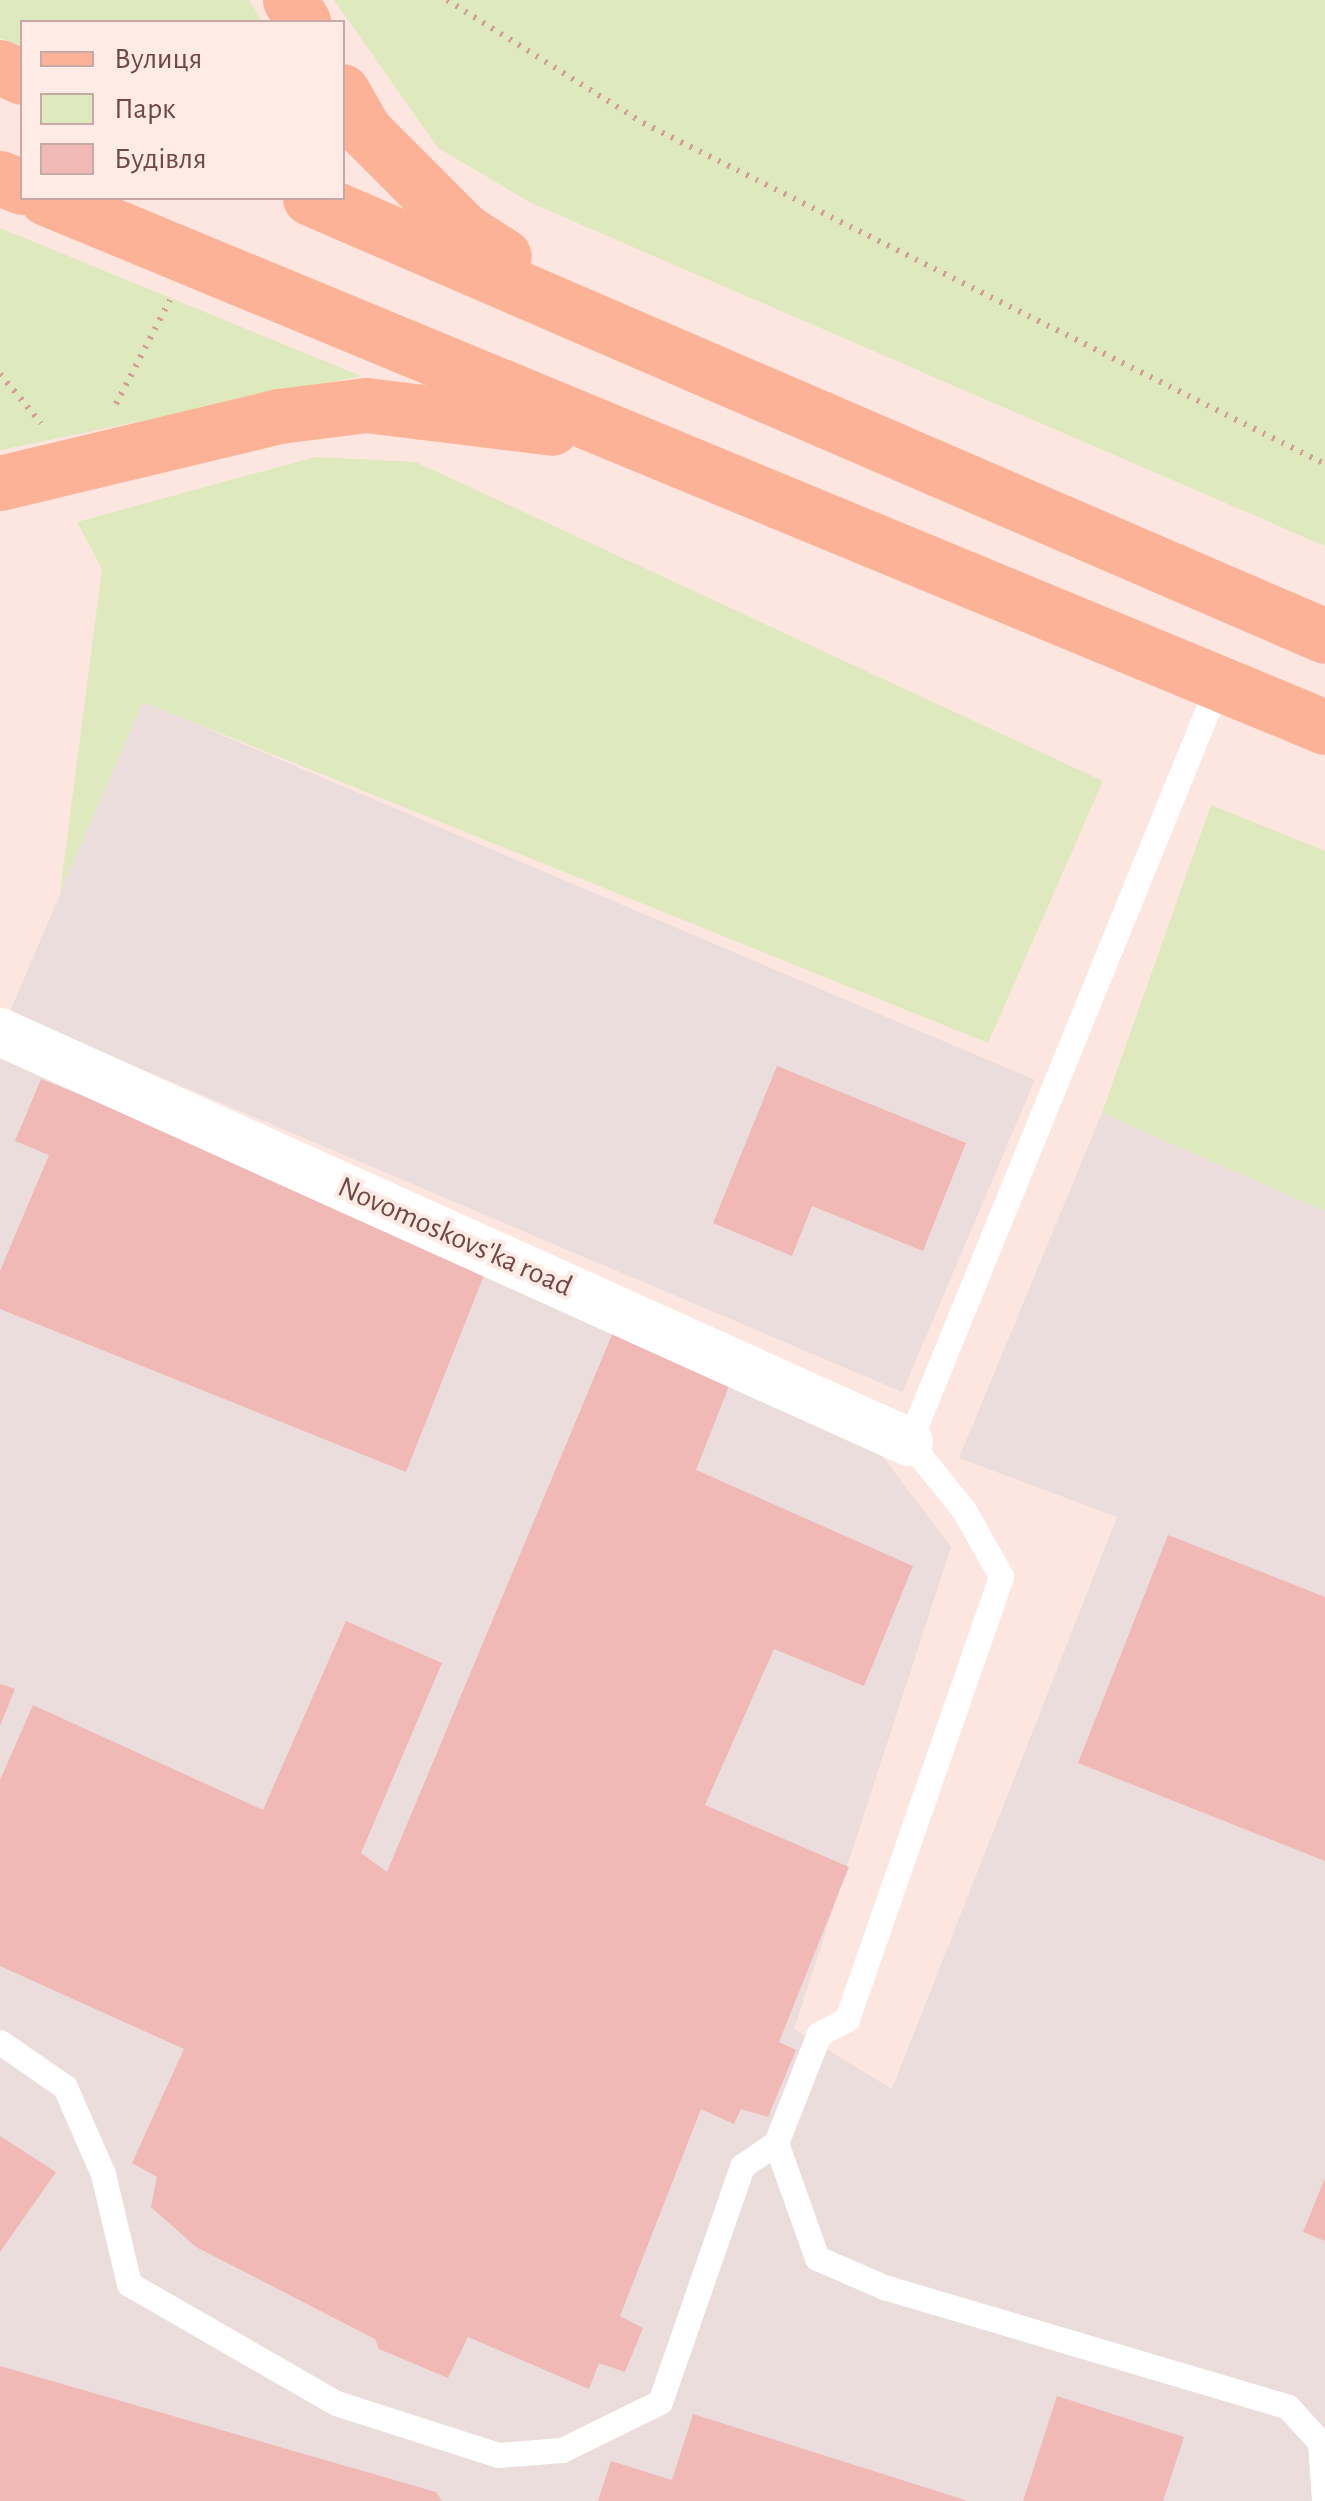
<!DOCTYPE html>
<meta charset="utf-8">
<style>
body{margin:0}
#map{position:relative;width:1325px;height:2501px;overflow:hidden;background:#fce6df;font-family:"Alegreya Sans",sans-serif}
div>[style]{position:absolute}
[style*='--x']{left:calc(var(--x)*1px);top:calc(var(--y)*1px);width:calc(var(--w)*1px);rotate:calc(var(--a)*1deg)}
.industrial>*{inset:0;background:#eadddb;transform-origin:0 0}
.green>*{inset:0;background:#dee9be}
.building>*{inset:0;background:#f1b9b6}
.path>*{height:6px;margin-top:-3px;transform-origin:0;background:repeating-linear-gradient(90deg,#d59c9a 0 2.5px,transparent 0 10.5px)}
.lane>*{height:25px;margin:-12.5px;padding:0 12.5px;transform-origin:12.5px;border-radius:12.5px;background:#fff}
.street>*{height:48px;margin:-24px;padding:0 24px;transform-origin:24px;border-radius:24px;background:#fff}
.primary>*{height:55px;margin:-27.5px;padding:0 27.5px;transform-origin:27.5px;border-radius:27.5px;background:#fcb296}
span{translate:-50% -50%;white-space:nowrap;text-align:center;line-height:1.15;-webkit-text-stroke:8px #ffebe5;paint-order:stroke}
.street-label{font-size:30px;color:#724747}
.legend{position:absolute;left:20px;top:20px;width:325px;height:180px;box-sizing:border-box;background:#ffebe5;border:2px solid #c7a9a6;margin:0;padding:12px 18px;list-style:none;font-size:30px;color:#724747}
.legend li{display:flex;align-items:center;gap:20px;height:50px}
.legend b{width:50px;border:2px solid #c7a9a6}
</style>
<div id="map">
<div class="industrial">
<div style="left:142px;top:701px;width:970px;height:339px;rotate:23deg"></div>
<div style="clip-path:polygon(0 1050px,871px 1441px,951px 1547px,794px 2029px,892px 2089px,1117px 1517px,959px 1458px,1102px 1113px,1325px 1211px,1325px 2501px,0 2501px)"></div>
</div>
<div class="green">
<div style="clip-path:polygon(0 0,249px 0,262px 22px,22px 22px,22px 47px,0 38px)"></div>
<div style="clip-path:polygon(334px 0,1325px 0,1325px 546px,531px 203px,438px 148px)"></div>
<div style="clip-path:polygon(0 228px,361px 376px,0 450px)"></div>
<div style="clip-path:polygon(315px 457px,416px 462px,1103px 781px,988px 1043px,143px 702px,60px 893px,102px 569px,77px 522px)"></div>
<div style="clip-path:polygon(1211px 805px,1325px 851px,1325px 1211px,1102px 1113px)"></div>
</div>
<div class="building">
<div style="clip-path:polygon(777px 1066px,966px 1143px,923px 1251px,812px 1206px,792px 1256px,713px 1223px)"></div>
<div style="clip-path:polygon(41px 1079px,490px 1260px,406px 1472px,0 1309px,0 1271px,49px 1155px,15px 1141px)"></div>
<div style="clip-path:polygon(614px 1330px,731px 1381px,696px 1470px,913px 1566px,864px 1686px,774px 1649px,705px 1805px,849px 1867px,779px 2042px,796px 2050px,768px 2117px,741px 2109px,734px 2124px,701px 2109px,620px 2316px,643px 2328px,625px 2372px,599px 2363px,589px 2389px,468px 2337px,448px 2378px,379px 2349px,375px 2339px,196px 2247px,151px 2207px,157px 2177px,132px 2163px,184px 2049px,0 1966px,0 1780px,33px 1705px,263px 1810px,346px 1621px,442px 1663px,361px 1853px,387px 1872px)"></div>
<div style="clip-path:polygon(1168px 1535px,1325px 1597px,1325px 1861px,1078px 1763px)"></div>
<div style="clip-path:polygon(0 1684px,15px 1689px,0 1726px)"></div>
<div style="clip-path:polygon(0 2136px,56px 2172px,0 2252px)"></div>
<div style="clip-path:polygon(1325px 2178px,1325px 2241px,1303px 2232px)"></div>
<div style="clip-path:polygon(0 2366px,436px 2492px,442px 2501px,0 2501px)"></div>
<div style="clip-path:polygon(1057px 2396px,1184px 2437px,1163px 2501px,1023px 2501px)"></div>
<div style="clip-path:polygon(693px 2414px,965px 2500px,965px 2501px,598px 2501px,611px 2461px,672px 2480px)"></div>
</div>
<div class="path">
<div style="--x:447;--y:0;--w:231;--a:32.1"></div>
<div style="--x:643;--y:123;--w:762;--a:26.57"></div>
<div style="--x:0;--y:374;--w:64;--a:50.1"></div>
<div style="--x:116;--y:404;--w:117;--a:-62.6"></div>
</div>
<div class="lane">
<div style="--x:0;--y:2042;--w:79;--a:34.7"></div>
<div style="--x:65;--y:2087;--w:95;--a:66.4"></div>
<div style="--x:103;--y:2174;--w:113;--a:76.7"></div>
<div style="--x:129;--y:2284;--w:239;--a:29.9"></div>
<div style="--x:336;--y:2403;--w:170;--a:17.8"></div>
<div style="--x:498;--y:2455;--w:64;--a:-4.5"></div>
<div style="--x:562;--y:2450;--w:109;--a:-26.1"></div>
<div style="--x:660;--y:2402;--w:250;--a:-70.8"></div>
<div style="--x:742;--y:2166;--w:41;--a:-34.1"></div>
<div style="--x:776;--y:2143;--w:117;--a:-68.5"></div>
<div style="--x:819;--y:2034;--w:32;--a:-28"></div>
<div style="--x:847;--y:2019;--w:469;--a:-70.8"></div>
<div style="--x:1001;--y:1576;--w:76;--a:-119.3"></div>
<div style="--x:964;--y:1510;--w:87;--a:-129"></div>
<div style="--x:909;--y:1442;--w:821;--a:-67.81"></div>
<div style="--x:776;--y:2143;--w:122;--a:70.4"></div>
<div style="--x:817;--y:2258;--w:73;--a:23.4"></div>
<div style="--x:884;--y:2287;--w:421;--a:16.5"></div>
<div style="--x:1288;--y:2407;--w:47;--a:47.6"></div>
<div style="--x:1320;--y:2442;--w:59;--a:86.1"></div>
</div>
<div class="street">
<div style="--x:0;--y:1032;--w:997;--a:24.28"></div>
</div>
<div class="primary">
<div style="--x:290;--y:0;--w:26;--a:59"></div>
<div style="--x:0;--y:67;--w:24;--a:24"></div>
<div style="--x:342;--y:91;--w:46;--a:60.1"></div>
<div style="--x:365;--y:131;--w:141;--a:45"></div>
<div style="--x:465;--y:231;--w:46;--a:32.7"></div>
<div style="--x:0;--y:178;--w:24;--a:22"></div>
<div style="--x:46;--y:198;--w:1384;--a:22.47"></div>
<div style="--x:310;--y:198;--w:1105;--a:23.34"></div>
<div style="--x:0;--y:483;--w:287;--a:-13.5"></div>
<div style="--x:279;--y:416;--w:88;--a:-7.2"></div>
<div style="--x:366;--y:405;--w:187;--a:7"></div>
</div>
<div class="street-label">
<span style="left:455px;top:1237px;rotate:24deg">Novomoskovs'ka road</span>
</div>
<ul class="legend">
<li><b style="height:12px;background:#fcb296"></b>Вулиця</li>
<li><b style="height:28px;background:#dee9be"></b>Парк</li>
<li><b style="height:28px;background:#f1b9b6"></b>Будівля</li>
</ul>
</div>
